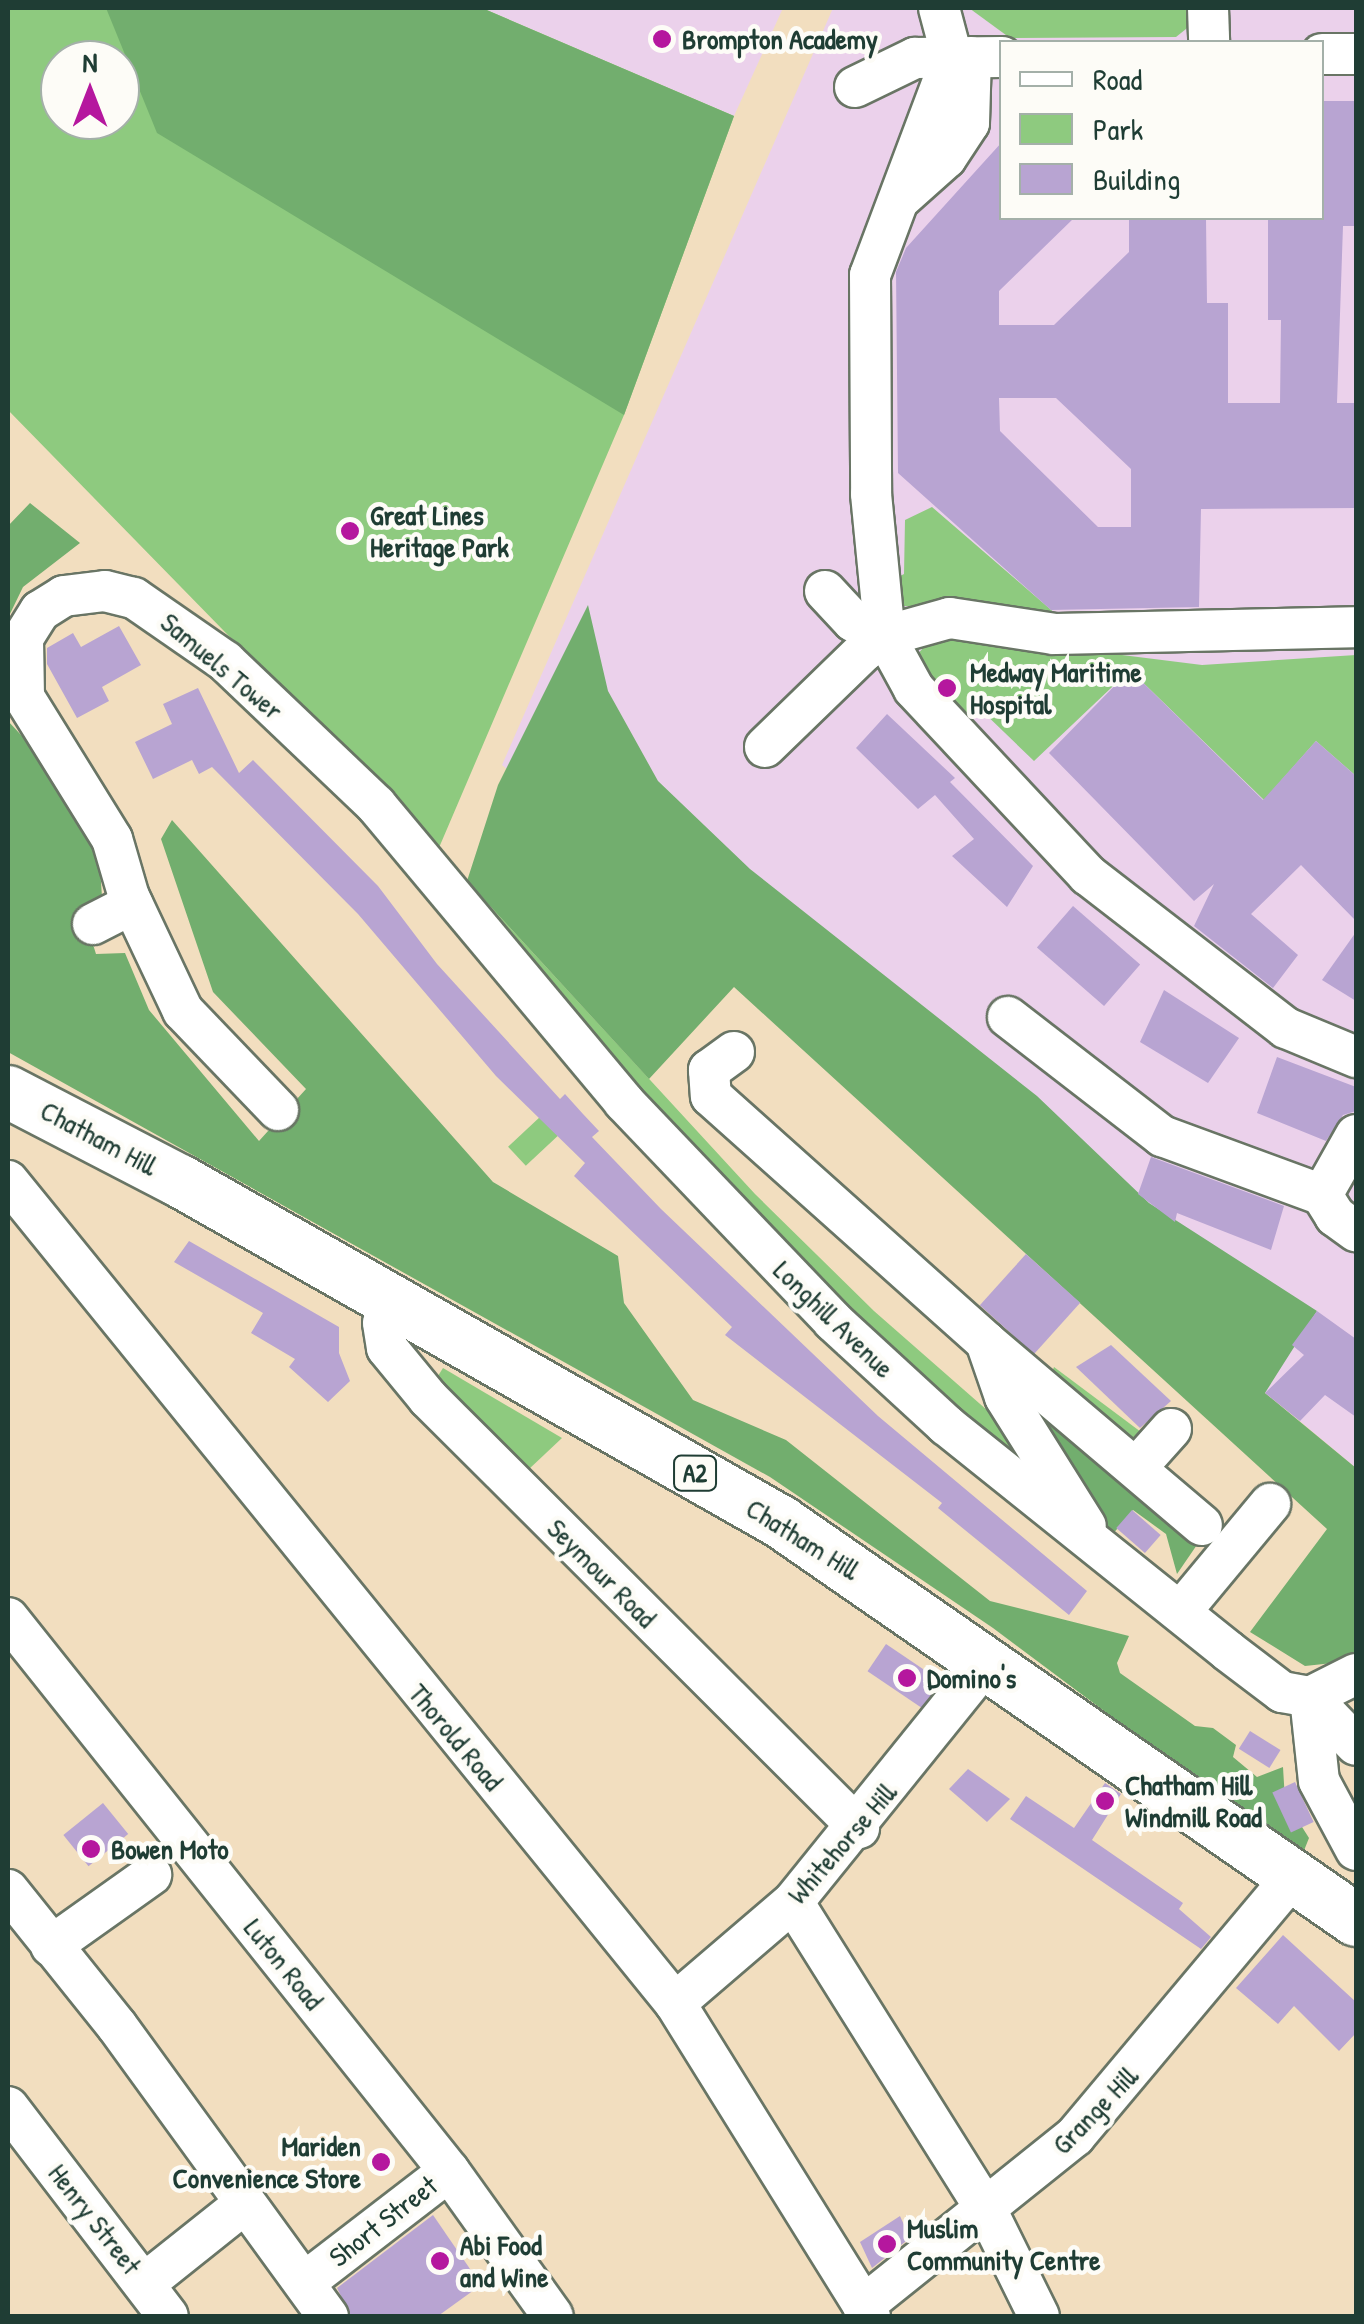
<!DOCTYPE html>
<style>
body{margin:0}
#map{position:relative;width:1364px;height:2324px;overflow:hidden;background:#f2debf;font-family:"Patrick Hand",sans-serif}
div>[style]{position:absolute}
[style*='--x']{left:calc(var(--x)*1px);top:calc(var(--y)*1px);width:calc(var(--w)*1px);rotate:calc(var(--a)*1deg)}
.built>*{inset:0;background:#ebd1eb}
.green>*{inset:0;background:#8eca7f;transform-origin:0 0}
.forest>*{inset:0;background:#72ae6e}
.building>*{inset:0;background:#b8a4d2;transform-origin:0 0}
.roads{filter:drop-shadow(2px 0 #697565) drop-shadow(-2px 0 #697565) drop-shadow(0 2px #697565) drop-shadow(0 -2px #697565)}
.minor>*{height:40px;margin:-20px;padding:0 20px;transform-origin:20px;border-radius:20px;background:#fff}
.major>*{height:52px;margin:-26px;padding:0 26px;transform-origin:26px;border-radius:26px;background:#fff}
.dots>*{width:28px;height:28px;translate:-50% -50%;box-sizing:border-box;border:5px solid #fdfcf7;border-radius:50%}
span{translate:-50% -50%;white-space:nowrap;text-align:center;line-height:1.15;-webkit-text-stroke:9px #fdfcf7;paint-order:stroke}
.shield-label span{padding:2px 8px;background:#fdfcf7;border:2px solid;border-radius:8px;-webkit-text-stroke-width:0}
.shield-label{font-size:25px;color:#1f3d34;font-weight:700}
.poi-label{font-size:28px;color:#1f3d34;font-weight:700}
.left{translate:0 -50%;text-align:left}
.right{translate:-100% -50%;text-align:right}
.street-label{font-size:28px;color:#1f3d34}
.frame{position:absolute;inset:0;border:10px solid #1f3d34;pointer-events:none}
.legend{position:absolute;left:999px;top:40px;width:325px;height:180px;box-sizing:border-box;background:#fdfcf7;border:2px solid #a4b0a9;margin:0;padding:12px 18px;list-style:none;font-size:30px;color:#1f3d34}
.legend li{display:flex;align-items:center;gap:20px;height:50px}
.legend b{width:50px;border:2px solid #a4b0a9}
.north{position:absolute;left:40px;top:40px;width:100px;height:100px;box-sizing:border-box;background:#fdfcf7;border:2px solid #a4b0a9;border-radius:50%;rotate:0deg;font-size:28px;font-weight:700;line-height:40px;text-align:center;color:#1f3d34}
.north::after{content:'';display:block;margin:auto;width:35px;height:45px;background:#b5179e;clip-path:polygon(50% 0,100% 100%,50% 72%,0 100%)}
</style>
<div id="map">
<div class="built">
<div style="clip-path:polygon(482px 8px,783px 8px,734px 116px)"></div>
<div style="clip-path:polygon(evenodd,833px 8px,1356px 8px,1356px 1468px,902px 1088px,502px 765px,833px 8px,1002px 42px,1322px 42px,1322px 218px,1002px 218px,1002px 42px)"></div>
</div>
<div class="green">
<div style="clip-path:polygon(evenodd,8px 8px,482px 8px,734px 116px,624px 415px,438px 850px,8px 410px,8px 8px,60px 60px,120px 60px,120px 120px,60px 120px,60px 60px)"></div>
<div style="clip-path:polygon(969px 8px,1192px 8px,1191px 25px,1176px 37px,1010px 38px)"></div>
<div style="clip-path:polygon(932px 507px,1057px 615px,903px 606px,896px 578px,904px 574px,905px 520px)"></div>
<div style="clip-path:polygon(931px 639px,1003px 640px,1202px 665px,1356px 655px,1356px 776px,1316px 741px,1264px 800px,1130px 670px,1034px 761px,978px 707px,960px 726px,916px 656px)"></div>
<div style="clip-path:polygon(467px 881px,755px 1194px,874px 1311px,1036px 1453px,1065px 1501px,871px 1333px,692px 1152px,460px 886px)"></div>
<div style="left:541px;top:1116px;width:26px;height:45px;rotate:47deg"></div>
<div style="clip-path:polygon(1054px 1367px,1145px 1435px,1138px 1447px,1050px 1377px)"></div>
<div style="clip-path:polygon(443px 1368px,562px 1438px,528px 1470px,438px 1376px)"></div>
</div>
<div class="forest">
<div style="clip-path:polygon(106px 8px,482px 8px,734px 116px,624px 415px,157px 133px)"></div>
<div style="clip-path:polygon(30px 503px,80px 543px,23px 587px,8px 618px,8px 526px)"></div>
<div style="clip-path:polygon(588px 605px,608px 691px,658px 781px,750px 869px,1037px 1096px,1149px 1203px,1317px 1311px,1265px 1393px,1356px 1468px,1356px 1651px,1342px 1662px,1305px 1666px,1250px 1632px,1327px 1529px,734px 987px,649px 1079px,467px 881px,498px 785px)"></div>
<div style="clip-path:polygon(8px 721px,62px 779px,99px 852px,102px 897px,84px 916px,96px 954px,125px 953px,149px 1010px,259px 1141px,306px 1089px,213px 992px,161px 839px,172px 820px,493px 1182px,618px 1256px,624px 1303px,693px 1400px,786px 1440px,990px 1601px,1129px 1636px,1117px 1663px,1120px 1673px,1195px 1726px,1213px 1728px,1236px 1745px,1233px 1757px,1257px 1777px,1283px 1767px,1285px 1800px,1309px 1838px,1301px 1858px,993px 1628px,770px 1477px,8px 1052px)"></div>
<div style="clip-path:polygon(1056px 1409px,1203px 1536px,1177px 1574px,1166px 1534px,1133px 1510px,1112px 1535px,1043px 1424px)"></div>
</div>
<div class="building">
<div style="clip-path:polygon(evenodd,1322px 101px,1356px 101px,1356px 226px,1343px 226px,1337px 403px,1356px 403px,1356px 508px,1201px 509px,1199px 607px,1051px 610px,898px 473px,896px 272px,906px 248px,1002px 142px,1002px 218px,1074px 218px,999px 291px,999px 325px,1054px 325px,1129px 252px,1129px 218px,1206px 218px,1207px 303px,1228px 303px,1228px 403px,1280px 403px,1281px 320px,1268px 320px,1268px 218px,1322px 218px,1322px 101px,999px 398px,1056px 398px,1131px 469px,1131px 527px,1098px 527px,1000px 431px,999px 398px)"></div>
<div style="clip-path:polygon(119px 626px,141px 665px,102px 687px,109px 701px,77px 718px,47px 664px,47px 648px,73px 633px,81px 647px)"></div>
<div style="clip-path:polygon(1130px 670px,1263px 800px,1316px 741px,1356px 776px,1356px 921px,1301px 865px,1251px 914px,1298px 955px,1273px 988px,1194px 926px,1214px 884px,1194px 901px,1049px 753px)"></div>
<div style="clip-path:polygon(198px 688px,239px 773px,253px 760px,378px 886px,437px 964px,560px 1099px,565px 1094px,583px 1114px,599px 1131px,592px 1137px,661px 1209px,878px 1416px,1087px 1591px,1069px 1615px,938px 1508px,942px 1503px,725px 1335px,732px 1327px,574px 1176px,585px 1163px,496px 1076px,358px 914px,212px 767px,199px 774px,192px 760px,153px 779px,135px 742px,172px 724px,163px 704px)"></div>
<div style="clip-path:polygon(887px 714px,955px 778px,950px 782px,1033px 866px,1007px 907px,952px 856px,974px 839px,935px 795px,918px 809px,856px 748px)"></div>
<div style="left:1073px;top:906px;width:89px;height:55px;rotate:41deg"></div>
<div style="clip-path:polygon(1356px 932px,1356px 1001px,1322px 980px)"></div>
<div style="clip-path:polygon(1164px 990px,1239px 1038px,1208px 1083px,1140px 1042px)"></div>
<div style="clip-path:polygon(1277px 1057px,1356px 1087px,1356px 1111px,1343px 1115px,1326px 1141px,1257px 1113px)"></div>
<div style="clip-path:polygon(1151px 1157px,1284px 1206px,1271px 1250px,1177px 1213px,1175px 1222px,1138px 1194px)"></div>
<div style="clip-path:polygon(189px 1241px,339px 1327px,339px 1353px,350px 1381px,328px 1402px,289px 1367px,295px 1359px,251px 1333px,263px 1313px,174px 1262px)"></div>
<div style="left:1026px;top:1254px;width:73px;height:69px;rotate:42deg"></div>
<div style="clip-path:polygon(1317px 1311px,1356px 1339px,1356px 1417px,1325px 1395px,1300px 1421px,1265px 1393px,1304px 1355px,1292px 1345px)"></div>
<div style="clip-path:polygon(1111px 1345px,1171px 1401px,1140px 1428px,1076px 1367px)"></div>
<div style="left:1132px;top:1510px;width:38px;height:24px;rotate:41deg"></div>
<div style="left:886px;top:1644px;width:66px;height:33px;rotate:34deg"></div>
<div style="left:1250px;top:1731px;width:36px;height:21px;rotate:32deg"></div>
<div style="clip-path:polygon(968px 1769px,1010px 1799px,987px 1822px,949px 1789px)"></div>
<div style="left:1295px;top:1782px;width:44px;height:25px;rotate:65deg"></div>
<div style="clip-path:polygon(1105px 1783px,1121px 1794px,1092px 1840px,1183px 1903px,1179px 1909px,1211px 1937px,1201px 1949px,1010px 1819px,1026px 1796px,1074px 1828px)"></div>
<div style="left:103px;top:1803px;width:40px;height:51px;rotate:51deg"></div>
<div style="clip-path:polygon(1283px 1935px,1356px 2002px,1356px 2033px,1339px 2051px,1294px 2006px,1278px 2024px,1236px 1988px)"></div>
<div style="clip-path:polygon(433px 2215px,481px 2285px,438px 2316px,351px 2316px,337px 2288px)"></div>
<div style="clip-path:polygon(900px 2216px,910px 2238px,872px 2268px,860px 2242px)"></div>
</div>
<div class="roads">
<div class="minor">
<div style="--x:939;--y:8;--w:51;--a:75.1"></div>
<div style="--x:952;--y:57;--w:233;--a:110.6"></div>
<div style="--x:870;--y:275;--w:219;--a:89.7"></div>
<div style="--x:871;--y:494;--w:143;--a:84.4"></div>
<div style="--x:885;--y:636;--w:60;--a:61.3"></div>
<div style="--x:914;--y:689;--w:255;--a:46.9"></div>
<div style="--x:1088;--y:875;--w:250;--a:37.7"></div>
<div style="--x:1286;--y:1028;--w:76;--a:22.5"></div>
<div style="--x:1208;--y:8;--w:34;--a:88"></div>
<div style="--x:1322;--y:54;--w:34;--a:0"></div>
<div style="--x:855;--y:87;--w:67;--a:-25.8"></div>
<div style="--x:915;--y:58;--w:87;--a:-0.7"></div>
<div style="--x:901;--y:198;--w:60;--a:-41.6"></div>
<div style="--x:946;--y:158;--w:42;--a:-56.7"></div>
<div style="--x:969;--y:123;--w:66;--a:-88.3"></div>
<div style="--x:825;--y:591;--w:41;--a:47"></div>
<div style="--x:853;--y:621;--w:35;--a:25"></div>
<div style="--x:765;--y:747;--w:138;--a:-44.1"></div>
<div style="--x:864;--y:651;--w:26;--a:-36"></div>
<div style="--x:885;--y:636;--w:67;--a:-15.5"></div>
<div style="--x:950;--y:618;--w:105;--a:8.7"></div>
<div style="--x:1054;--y:634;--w:302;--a:-1.3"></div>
<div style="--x:93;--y:924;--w:44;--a:-27.1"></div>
<div style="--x:1008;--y:1017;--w:195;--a:37.7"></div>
<div style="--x:1162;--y:1136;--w:171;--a:20.2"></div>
<div style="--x:1322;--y:1195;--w:69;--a:-60.5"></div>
<div style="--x:734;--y:1052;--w:31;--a:144"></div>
<div style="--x:709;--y:1070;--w:26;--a:86"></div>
<div style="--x:711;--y:1096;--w:369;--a:41.8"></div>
<div style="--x:986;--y:1342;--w:58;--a:70.9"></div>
<div style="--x:1005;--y:1397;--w:152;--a:57.9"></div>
<div style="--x:278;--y:1110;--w:137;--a:-133.8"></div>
<div style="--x:183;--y:1011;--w:126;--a:-115.3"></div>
<div style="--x:129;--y:897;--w:60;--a:-106.3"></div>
<div style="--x:112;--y:839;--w:167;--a:-121.8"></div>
<div style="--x:24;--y:697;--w:59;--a:-91"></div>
<div style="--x:23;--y:638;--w:32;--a:-58"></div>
<div style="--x:40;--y:611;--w:28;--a:-32"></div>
<div style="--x:64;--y:596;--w:41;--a:-7"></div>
<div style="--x:105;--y:591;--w:30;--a:14"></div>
<div style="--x:134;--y:598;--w:111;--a:34.7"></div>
<div style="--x:225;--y:661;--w:209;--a:43.6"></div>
<div style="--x:376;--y:805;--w:387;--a:50.1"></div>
<div style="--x:624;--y:1102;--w:303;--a:46.3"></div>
<div style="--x:833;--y:1321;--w:154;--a:42.6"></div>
<div style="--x:946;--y:1425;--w:361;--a:38.7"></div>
<div style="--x:1228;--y:1651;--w:68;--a:37.2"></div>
<div style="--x:1282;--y:1692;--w:28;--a:10"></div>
<div style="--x:1310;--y:1697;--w:84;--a:83.9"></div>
<div style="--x:1319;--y:1781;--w:78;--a:61.8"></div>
<div style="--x:8;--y:1181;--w:1059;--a:50.94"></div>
<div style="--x:675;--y:2003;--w:369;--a:58.1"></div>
<div style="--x:1322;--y:1195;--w:25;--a:58"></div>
<div style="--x:1335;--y:1216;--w:26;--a:36"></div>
<div style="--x:393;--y:1301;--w:24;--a:114"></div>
<div style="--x:383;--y:1323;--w:25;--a:81"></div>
<div style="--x:387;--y:1348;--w:65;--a:50.6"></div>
<div style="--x:428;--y:1398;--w:609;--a:44.93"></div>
<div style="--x:986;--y:1342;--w:283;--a:40.3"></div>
<div style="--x:1137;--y:1467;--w:51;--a:-48.2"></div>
<div style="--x:1182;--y:1610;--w:138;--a:-50.3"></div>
<div style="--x:8;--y:1618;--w:707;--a:51.43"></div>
<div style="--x:449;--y:2171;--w:178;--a:54.4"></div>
<div style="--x:1356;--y:1674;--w:51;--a:153.4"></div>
<div style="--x:1310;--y:1697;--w:66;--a:46.2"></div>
<div style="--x:8;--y:1890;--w:174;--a:51.3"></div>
<div style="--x:117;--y:2026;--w:359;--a:54"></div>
<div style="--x:793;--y:1902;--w:365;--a:57.9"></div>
<div style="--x:987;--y:2211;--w:117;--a:63.7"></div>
<div style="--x:51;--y:1946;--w:123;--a:-35.4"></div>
<div style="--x:675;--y:2003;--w:155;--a:-40.6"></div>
<div style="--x:793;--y:1902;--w:309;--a:-51.1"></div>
<div style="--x:8;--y:2107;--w:263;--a:52.6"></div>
<div style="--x:318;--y:2272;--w:165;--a:-37.6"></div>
<div style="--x:145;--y:2283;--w:127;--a:-38.6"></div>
<div style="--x:863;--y:2306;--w:272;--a:-38.7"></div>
<div style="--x:1075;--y:2136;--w:336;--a:-50"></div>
</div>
<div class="major">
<div style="--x:8;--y:1092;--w:194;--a:27.4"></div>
<div style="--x:180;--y:1181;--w:691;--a:29.57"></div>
<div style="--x:781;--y:1522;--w:699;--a:34.69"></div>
</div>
</div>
<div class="dots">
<div style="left:662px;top:39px;background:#b5179e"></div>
<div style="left:350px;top:531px;background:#b5179e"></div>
<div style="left:947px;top:688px;background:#b5179e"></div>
<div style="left:907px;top:1678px;background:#b5179e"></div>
<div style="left:1105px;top:1801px;background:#b5179e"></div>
<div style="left:91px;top:1849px;background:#b5179e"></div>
<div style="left:381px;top:2162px;background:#b5179e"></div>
<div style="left:887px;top:2244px;background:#b5179e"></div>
<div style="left:440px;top:2261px;background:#b5179e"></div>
</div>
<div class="shield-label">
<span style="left:695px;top:1473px">A2</span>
</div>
<div class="poi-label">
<span class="left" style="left:682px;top:39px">Brompton Academy</span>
<span class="left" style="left:370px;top:531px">Great Lines<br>Heritage Park</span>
<span class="left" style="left:970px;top:688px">Medway Maritime<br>Hospital</span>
<span class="left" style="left:927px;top:1678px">Domino's</span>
<span class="left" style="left:1125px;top:1801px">Chatham Hill<br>Windmill Road</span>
<span class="left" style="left:111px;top:1849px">Bowen Moto</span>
<span class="right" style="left:361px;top:2162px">Mariden<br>Convenience Store</span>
<span class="left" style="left:907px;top:2244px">Muslim<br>Community Centre</span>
<span class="left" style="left:460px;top:2261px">Abi Food<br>and Wine</span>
</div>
<div class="street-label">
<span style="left:222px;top:666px;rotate:40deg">Samuels Tower</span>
<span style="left:99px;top:1138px;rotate:28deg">Chatham Hill</span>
<span style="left:834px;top:1319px;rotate:44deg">Longhill Avenue</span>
<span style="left:803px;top:1539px;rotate:32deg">Chatham Hill</span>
<span style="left:602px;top:1573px;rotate:45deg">Seymour Road</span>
<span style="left:456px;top:1737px;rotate:50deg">Thorold Road</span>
<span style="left:842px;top:1843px;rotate:-49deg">Whitehorse Hill</span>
<span style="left:284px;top:1964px;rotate:51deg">Luton Road</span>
<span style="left:1095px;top:2110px;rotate:-46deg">Grange Hill</span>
<span style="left:95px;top:2219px;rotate:52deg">Henry Street</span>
<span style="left:383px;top:2221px;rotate:-38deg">Short Street</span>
</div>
<div class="frame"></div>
<ul class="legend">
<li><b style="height:12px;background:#fff"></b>Road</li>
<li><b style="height:28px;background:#8eca7f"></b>Park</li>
<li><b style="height:28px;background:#b8a4d2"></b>Building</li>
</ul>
<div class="north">N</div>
</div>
